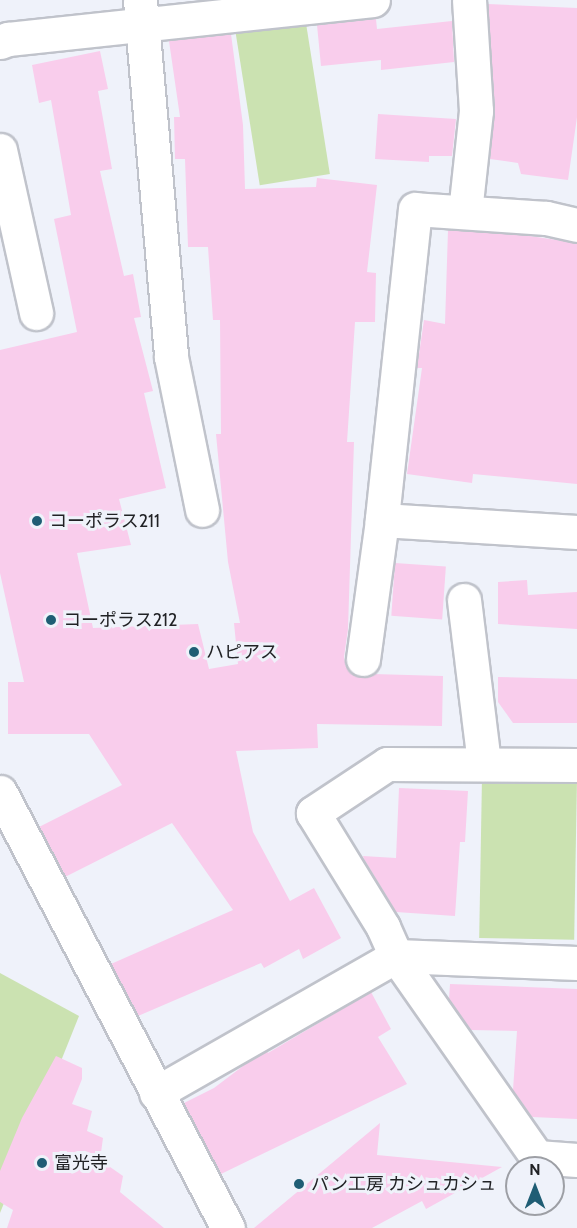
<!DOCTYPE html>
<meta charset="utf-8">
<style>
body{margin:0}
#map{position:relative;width:577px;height:1228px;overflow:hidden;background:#eff2fa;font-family:Cabin,"Noto Sans JP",sans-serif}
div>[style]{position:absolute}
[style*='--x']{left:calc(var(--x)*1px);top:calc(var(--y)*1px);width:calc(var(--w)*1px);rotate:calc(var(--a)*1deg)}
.green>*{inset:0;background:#cbe2b1;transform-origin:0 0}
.building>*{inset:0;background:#f9cdec;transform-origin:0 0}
.roads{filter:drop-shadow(2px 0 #c0c3cb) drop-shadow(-2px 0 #c0c3cb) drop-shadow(0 2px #c0c3cb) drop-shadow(0 -2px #c0c3cb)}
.street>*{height:33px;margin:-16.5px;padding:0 16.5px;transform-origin:16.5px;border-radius:16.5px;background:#fff}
.secondary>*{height:33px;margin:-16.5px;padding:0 16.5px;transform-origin:16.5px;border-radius:16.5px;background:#fff}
.dots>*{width:16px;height:16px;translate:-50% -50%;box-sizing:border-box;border:3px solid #eff2fa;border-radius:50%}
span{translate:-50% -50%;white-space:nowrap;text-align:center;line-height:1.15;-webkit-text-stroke:6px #eff2fa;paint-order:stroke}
.poi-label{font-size:18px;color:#212225}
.left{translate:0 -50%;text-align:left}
.north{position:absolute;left:505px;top:1156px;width:60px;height:60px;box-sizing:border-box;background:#eff2fa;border:2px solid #9d9fa5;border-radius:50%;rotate:0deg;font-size:16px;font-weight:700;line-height:24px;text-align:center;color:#212225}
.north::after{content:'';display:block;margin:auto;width:21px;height:27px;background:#1f5d74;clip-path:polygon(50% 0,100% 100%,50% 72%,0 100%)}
</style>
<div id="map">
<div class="green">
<div style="left:305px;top:17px;width:159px;height:71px;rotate:81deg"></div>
<div style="left:482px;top:777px;width:95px;height:161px;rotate:1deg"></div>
<div style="clip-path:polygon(0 973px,79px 1016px,0 1213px)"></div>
</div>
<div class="building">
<div style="clip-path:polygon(488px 4px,577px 8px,577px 117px,568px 180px,521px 174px,518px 163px,490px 159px,495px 110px)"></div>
<div style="clip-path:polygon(376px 19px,377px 29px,452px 21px,454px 62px,381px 70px,381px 60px,321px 66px,317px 25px)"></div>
<div style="clip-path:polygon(231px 34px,243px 125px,245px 189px,316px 187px,317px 178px,377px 185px,367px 272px,376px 273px,375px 322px,355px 322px,347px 442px,354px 442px,348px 629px,344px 657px,346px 667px,352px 674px,360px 677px,373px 674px,443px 676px,442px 726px,317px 724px,318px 748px,236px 751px,253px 832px,290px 901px,314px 888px,341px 938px,303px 959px,299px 949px,264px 968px,261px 963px,138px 1016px,111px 964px,233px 910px,172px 823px,65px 877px,39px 827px,122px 785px,89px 734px,8px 734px,8px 682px,24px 682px,0 573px,0 350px,77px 332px,54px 219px,71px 215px,51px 100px,39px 103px,32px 65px,100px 51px,108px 89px,98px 91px,112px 169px,100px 171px,124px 276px,133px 274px,141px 317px,134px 318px,153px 391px,144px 393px,166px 488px,119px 499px,131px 545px,77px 553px,93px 628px,198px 624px,209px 669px,238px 664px,234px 623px,240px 623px,228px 562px,216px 434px,221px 434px,220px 320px,213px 320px,208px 247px,188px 247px,185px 159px,175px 159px,174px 117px,180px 117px,169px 41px)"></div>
<div style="clip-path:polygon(378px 114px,456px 119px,452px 156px,429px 156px,429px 162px,375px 159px)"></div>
<div style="clip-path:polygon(448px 230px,523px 235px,577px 243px,577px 484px,473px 474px,472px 483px,407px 474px,422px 368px,417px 368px,424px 320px,445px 324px)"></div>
<div style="left:395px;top:563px;width:51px;height:53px;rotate:4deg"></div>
<div style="clip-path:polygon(527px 580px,528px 595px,577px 592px,577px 629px,498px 624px,498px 582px)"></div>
<div style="clip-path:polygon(498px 677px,577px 679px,577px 723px,513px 723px,498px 702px)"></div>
<div style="clip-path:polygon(399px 788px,468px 791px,465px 842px,460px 842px,455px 916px,396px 912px,364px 859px,363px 856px,396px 858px)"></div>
<div style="clip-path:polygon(450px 984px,577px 989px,577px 1119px,532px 1117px,513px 1090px,517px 1031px,471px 1030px,449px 999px)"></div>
<div style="clip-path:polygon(371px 992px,391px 1029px,378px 1037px,407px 1084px,221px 1174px,184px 1103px,214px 1088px,251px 1060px,267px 1051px,268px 1053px)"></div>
<div style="clip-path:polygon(56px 1056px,82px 1068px,82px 1079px,72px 1104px,92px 1111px,87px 1131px,103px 1138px,100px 1160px,123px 1176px,120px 1192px,164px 1228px,7px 1228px,13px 1210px,0 1202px,0 1171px,22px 1118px)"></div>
<div style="clip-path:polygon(380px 1123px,377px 1155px,502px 1167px,426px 1209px,422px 1201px,372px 1228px,254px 1228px)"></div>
</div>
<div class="roads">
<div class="street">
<div style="--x:140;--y:0;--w:358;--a:85"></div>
<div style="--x:171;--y:357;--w:156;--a:78.5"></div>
<div style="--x:0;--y:42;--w:9;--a:-21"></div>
<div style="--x:8;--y:39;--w:367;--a:-6.1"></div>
<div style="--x:0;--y:150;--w:167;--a:77.5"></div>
<div style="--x:465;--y:212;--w:102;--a:-83.8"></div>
<div style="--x:476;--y:111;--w:111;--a:-93.6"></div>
<div style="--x:577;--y:225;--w:32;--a:-167"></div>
<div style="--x:546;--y:218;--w:131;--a:-176.1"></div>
<div style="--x:415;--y:209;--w:313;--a:96.1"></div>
<div style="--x:382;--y:520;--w:195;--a:3.5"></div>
<div style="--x:464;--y:600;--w:165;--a:83"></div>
<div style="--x:363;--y:659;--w:140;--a:-82.2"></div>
<div style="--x:577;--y:765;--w:190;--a:-179.7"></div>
<div style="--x:387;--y:764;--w:89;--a:146.5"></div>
<div style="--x:313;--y:813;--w:134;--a:58.4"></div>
<div style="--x:383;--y:927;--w:32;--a:66"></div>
<div style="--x:396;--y:956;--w:246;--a:55"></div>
<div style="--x:537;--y:1157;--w:40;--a:4.3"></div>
<div style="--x:156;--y:1093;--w:276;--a:-29.7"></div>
<div style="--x:396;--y:956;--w:181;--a:2.2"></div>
</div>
<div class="secondary">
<div style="--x:0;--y:792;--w:492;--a:62.4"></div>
</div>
</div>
<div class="dots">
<div style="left:37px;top:521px;background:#1f5d74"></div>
<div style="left:51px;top:620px;background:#1f5d74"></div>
<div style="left:194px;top:652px;background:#1f5d74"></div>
<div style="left:42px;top:1163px;background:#1f5d74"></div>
<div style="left:299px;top:1184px;background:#1f5d74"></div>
</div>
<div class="poi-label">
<span class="left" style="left:49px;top:521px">コーポラス211</span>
<span class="left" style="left:63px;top:620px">コーポラス212</span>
<span class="left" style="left:206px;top:652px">ハピアス</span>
<span class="left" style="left:54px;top:1163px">富光寺</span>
<span class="left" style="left:311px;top:1184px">パン工房 カシュカシュ</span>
</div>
<div class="north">N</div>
</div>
